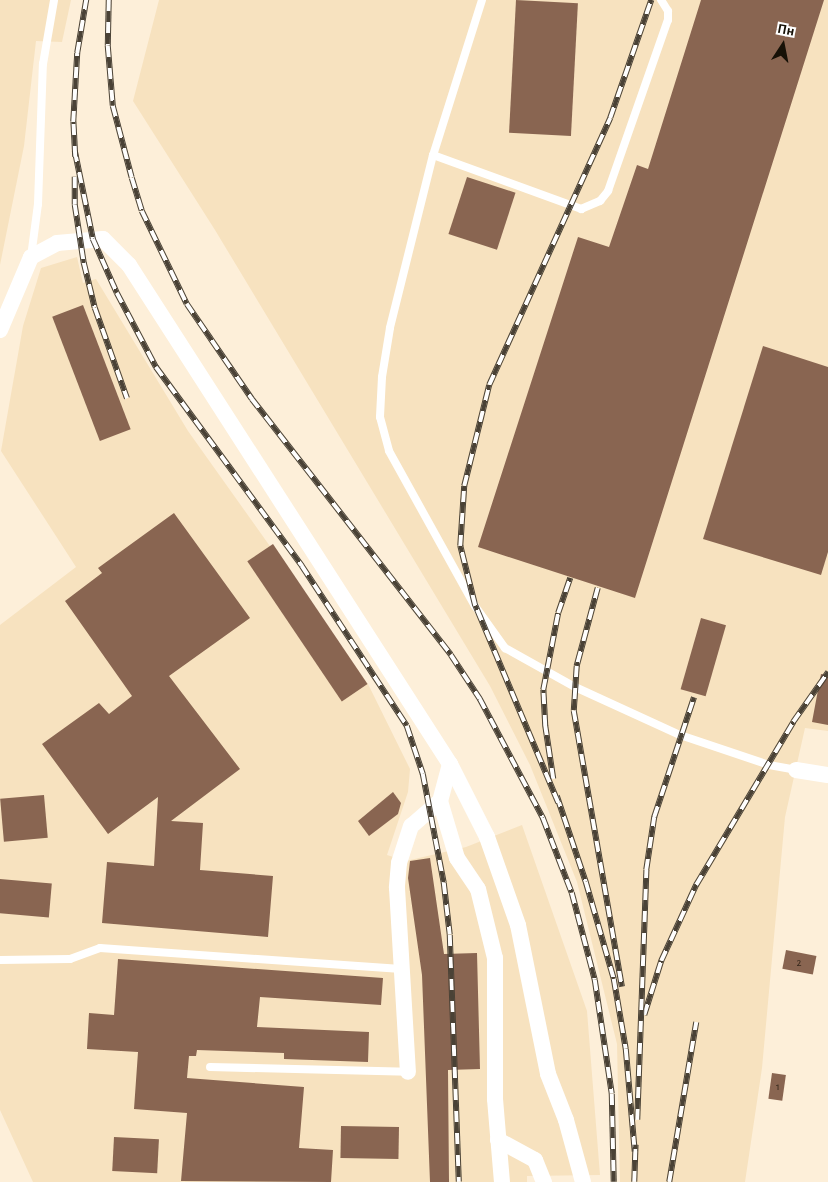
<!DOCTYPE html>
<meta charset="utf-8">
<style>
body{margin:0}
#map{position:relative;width:828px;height:1182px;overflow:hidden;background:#fdefd9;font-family:"Alegreya Sans",sans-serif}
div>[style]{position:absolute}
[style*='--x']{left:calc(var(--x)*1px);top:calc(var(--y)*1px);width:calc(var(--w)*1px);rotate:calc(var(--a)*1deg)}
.built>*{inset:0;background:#f7e2bf}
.building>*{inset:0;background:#896551;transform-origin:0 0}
.service>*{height:8px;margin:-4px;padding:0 4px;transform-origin:4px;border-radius:4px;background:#fff}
.minor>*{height:16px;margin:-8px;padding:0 8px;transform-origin:8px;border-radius:8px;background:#fff}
.rail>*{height:5.5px;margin-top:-2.75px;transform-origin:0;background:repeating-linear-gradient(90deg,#fefefe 0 11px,#4a4236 0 22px);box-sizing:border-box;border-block:1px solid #4a4236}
span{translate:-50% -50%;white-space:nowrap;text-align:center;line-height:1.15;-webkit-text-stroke:5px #fefefe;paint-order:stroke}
.number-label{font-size:11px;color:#34261a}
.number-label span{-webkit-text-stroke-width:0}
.north{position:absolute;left:758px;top:20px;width:50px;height:50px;-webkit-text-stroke:4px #fefefe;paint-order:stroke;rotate:11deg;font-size:14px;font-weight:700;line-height:20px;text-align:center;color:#171107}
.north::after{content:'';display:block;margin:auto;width:18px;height:22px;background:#171107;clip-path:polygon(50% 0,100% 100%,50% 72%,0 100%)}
</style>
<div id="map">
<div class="built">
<div style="clip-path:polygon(0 0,71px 0,62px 42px,36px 41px,24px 146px,0 265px)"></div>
<div style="clip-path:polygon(159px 0,828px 0,828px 731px,805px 728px,785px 817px,762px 1068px,745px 1182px,620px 1182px,617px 1044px,577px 882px,530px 765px,490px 686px,215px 230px,133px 101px)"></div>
<div style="clip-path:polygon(77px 257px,83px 283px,96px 279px,188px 431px,368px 684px,410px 769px,408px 792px,387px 855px,406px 861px,466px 847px,522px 825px,587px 1011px,600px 1175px,527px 1176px,527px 1182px,33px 1182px,0 1110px,0 625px,76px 567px,1px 451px,23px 326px,41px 268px)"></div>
</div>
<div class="building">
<div style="left:516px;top:0;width:62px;height:133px;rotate:3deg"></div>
<div style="clip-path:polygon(701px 0,824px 0,635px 598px,478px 547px,578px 237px,609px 247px,637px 165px,648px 169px)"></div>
<div style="left:467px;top:177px;width:51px;height:60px;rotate:18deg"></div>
<div style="left:83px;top:305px;width:133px;height:33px;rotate:69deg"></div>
<div style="clip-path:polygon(763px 346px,828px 367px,828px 552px,821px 575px,703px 539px)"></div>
<div style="clip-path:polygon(174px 513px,250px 618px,169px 676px,240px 769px,171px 821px,203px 823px,200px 870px,273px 876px,268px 937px,102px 923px,107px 862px,154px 866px,158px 797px,108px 834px,42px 744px,99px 703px,109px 714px,132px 696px,65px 601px,102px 573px,98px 568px)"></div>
<div style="left:273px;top:544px;width:169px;height:31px;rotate:56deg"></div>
<div style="left:701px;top:618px;width:26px;height:74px;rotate:16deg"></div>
<div style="clip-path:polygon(821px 674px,828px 675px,828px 725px,812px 722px)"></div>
<div style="clip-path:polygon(393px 792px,401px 803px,398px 814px,369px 836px,358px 821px)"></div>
<div style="left:44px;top:795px;width:43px;height:44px;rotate:85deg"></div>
<div style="clip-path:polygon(430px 858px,444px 954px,477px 953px,480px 1069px,448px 1070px,449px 1182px,430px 1182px,422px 975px,408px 878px,410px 861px)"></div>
<div style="left:0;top:879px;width:52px;height:34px;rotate:5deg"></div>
<div style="left:786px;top:950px;width:31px;height:19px;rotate:11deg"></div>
<div style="clip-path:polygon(118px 959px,383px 978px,381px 1005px,260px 997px,257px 1027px,369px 1032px,368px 1062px,284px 1059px,284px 1053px,197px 1050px,196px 1056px,189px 1056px,187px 1078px,304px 1087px,299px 1148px,333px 1150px,331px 1182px,181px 1181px,187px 1113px,134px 1109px,138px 1052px,87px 1049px,89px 1013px,114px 1015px)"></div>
<div style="left:772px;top:1073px;width:14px;height:26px;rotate:8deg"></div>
<div style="left:341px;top:1126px;width:58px;height:32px;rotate:1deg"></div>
<div style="left:114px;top:1137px;width:45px;height:34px;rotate:3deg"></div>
</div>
<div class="service">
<div style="--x:482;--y:0;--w:163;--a:107.5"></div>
<div style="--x:433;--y:155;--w:178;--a:104"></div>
<div style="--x:390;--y:328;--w:50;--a:99.3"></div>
<div style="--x:382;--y:377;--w:40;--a:92.9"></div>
<div style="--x:380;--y:417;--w:35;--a:75"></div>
<div style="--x:389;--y:451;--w:177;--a:61"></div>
<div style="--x:475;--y:606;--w:52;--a:54.5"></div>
<div style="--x:505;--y:648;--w:80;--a:29.1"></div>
<div style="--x:575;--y:687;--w:115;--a:24.6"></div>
<div style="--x:680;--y:735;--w:94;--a:18.6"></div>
<div style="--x:769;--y:765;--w:27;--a:10"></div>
<div style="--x:433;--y:155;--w:158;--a:20"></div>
<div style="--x:581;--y:209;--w:21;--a:-23"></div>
<div style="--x:600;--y:201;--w:13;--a:-51"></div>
<div style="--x:608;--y:191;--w:181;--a:-70.7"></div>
<div style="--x:668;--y:20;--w:9;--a:-90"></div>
<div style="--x:668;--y:11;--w:13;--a:-122"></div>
<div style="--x:31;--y:257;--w:53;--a:-82.5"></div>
<div style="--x:38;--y:204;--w:140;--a:-88"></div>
<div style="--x:43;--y:64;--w:65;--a:-80.2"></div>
<div style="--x:0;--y:960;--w:70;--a:-0.8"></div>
<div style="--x:70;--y:959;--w:32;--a:-20"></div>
<div style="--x:100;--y:948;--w:302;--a:4"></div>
<div style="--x:210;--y:1067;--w:198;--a:1.4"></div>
</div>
<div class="minor">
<div style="--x:0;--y:330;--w:79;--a:-67"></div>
<div style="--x:31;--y:257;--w:30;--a:-28"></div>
<div style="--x:57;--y:243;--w:46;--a:-5"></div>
<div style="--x:103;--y:239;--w:37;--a:45"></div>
<div style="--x:129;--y:265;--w:593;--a:57.25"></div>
<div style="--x:450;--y:764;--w:38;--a:105"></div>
<div style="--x:440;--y:801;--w:38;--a:139"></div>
<div style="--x:411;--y:826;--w:39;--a:108"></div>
<div style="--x:399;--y:863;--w:25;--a:95"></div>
<div style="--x:397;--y:888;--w:184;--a:86.6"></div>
<div style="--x:450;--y:764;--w:82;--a:63.1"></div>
<div style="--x:487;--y:837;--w:93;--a:70.6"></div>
<div style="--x:518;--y:925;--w:152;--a:78.6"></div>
<div style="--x:548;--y:1074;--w:49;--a:68.6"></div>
<div style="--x:566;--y:1120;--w:64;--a:74.7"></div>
<div style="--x:796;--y:770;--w:32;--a:9"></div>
<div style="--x:440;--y:801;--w:59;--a:73.4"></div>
<div style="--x:457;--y:858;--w:37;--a:56"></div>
<div style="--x:478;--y:889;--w:71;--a:76.2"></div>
<div style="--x:495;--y:958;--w:141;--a:90"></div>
<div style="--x:495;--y:1099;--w:83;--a:85.2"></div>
<div style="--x:498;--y:1140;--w:42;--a:28.4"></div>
<div style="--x:535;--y:1160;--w:24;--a:68"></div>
</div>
<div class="rail">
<div style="--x:109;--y:0;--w:46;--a:91.2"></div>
<div style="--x:108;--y:46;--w:60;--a:85.2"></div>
<div style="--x:113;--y:106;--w:74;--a:75.2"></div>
<div style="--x:132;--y:178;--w:34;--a:73"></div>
<div style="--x:142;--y:211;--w:103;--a:64.2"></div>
<div style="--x:187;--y:304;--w:115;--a:55.6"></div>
<div style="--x:252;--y:399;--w:324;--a:52.1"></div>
<div style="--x:451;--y:655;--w:53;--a:56.6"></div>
<div style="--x:480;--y:699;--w:135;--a:62.1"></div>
<div style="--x:543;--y:818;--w:80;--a:68.9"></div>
<div style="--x:572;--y:893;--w:90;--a:75.2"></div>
<div style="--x:595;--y:980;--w:115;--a:81.5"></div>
<div style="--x:612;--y:1094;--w:88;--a:88.7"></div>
<div style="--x:75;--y:151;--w:90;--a:78.4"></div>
<div style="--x:93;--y:239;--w:59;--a:66"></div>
<div style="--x:117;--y:293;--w:84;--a:62.2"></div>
<div style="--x:156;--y:367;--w:247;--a:53.7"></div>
<div style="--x:302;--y:566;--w:191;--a:56.7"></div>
<div style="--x:407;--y:726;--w:51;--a:71.6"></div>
<div style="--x:423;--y:774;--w:111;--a:79.1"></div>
<div style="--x:444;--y:883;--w:52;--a:83.4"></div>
<div style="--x:450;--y:935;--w:247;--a:87.9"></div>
<div style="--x:75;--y:157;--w:35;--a:-93"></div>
<div style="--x:73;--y:122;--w:69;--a:-86.7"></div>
<div style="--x:77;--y:53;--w:54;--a:-80.4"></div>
<div style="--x:75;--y:177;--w:28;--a:90"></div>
<div style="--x:75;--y:205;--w:59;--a:81.2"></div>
<div style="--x:84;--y:263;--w:46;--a:76.3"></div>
<div style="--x:95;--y:308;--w:96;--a:70.4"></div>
<div style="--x:598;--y:588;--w:81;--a:105.1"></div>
<div style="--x:577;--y:666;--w:45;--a:93.8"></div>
<div style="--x:574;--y:711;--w:280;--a:80.1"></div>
<div style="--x:553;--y:779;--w:54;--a:-98.6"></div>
<div style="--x:545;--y:726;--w:36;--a:-93"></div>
<div style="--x:543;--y:690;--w:78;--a:-79"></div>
<div style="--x:558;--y:613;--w:37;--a:-71"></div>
<div style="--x:557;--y:796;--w:91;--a:71.4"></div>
<div style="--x:586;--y:882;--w:101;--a:73.9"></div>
<div style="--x:614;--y:979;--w:71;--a:80.3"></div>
<div style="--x:626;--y:1049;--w:103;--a:85"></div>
<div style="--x:558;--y:803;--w:214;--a:-112.8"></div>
<div style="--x:475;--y:606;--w:62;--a:-104"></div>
<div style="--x:460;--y:546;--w:60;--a:-86.2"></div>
<div style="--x:464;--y:486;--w:104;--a:-76.1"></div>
<div style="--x:489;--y:385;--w:293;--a:-65.6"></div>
<div style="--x:610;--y:118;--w:125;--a:-70.8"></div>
<div style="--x:644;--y:1015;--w:57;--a:-72.5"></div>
<div style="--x:661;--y:961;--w:84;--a:-65.3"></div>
<div style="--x:696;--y:885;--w:190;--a:-59.2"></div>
<div style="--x:793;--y:722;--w:61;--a:-55"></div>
<div style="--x:637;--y:1120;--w:250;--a:-87.9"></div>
<div style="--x:646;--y:870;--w:54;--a:-81.4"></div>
<div style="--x:654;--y:817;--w:126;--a:-71.6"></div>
<div style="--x:634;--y:1182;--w:37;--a:-88"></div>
<div style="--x:669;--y:1182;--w:162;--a:-80.4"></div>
</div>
<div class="number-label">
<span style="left:799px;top:963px">2</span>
<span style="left:778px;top:1087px">1</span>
</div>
<div class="north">Пн</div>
</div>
